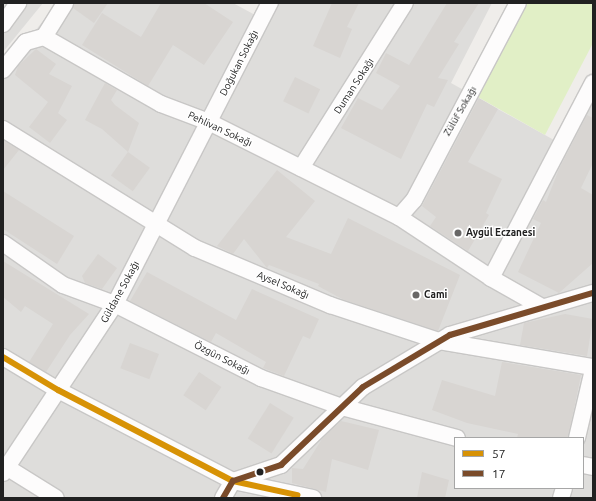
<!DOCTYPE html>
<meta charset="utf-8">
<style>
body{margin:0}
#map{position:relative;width:596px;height:501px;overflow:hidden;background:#efedea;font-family:Ubuntu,sans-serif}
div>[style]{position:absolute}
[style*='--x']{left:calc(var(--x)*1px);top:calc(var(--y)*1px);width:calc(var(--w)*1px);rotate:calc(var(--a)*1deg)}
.residential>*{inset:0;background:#dedddb}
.grass>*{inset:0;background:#e1efc6}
.building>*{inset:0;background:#d8d5d2;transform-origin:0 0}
.roads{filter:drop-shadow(1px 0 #c8c7c6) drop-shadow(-1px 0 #c8c7c6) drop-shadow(0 1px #c8c7c6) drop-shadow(0 -1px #c8c7c6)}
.minor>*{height:16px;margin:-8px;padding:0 8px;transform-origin:8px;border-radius:8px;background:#fdfcfc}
.bus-1>*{height:6px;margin:-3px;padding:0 3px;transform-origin:3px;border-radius:3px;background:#d79205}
.bus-2>*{height:6px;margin:-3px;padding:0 3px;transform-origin:3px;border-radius:3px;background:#7a4b2a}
.dots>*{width:11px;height:11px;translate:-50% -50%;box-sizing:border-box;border:2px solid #fff;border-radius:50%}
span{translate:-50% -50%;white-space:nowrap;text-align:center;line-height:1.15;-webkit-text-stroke:3px #fff;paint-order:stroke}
.street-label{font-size:10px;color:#212121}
.poi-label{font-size:10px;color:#212121;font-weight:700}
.left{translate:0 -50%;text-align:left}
.frame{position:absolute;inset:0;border:4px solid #212121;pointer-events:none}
.legend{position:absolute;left:454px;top:437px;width:130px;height:52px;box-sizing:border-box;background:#fff;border:1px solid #a6a6a6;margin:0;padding:5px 7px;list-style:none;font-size:12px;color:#212121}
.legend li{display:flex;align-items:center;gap:8px;height:20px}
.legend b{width:20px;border:1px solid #a6a6a6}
</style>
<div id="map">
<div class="residential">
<div style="clip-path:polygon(3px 3px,43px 3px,3px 52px)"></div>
<div style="clip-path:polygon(evenodd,57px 3px,233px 3px,268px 22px,278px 3px,492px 3px,451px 83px,563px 145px,593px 86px,593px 498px,3px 498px,3px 72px,57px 3px,455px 438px,583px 438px,583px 488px,455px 488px,455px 438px)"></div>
</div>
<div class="grass">
<div style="clip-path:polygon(514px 3px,593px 3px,593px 43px,545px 135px,469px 92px)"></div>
</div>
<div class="building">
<div style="clip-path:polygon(74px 3px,108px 3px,94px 23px,73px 8px)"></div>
<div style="clip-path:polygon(161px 3px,204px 3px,233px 22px,204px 65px,173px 45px,148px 86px,82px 45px,102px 13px,141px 37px)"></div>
<div style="clip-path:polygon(332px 3px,359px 3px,347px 27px,352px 29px,340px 58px,313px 46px)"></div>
<div style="clip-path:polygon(447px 3px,479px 3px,454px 42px,459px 44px,438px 78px,448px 80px,434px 107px,427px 104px,401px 159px,341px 128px,358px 98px,382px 110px,400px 86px,376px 73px,386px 53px,409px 65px)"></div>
<div style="clip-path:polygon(36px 49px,56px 64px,49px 74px,72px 86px,58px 113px,67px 120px,50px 143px,29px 127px,48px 102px,15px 75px,18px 66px)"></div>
<div style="left:295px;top:77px;width:28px;height:27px;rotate:26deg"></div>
<div style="clip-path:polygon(105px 83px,117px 90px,111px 100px,115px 105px,139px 123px,128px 152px,102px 129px,85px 120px)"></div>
<div style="clip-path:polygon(479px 98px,498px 109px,468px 162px,502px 179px,486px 213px,489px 215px,468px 251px,430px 226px,436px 217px,422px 206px)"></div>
<div style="clip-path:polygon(587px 115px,593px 118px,593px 163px,581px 188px,593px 195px,593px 263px,559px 293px,518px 272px,541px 223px,533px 219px,543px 200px,546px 202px,559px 169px)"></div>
<div style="clip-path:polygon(3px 140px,19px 150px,3px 170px)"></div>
<div style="left:128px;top:152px;width:27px;height:29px;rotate:36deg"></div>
<div style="clip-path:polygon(277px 170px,315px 201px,286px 237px,331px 254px,348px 218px,460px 275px,438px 331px,344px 300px,318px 286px,319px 284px,269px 265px,267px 268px,244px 239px,233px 254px,217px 246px)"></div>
<div style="clip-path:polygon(3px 191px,74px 236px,57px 264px,3px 229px)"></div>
<div style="clip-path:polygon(98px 254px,117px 268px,102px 289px,85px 283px,82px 276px)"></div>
<div style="clip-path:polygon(3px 261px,89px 314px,70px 335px,46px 372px,29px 362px,53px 324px,25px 306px,21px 312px,3px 297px)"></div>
<div style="clip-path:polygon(147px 272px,236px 320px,252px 289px,319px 319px,310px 339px,303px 336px,284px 376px,263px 368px,266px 362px,216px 333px,211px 342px,130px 301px)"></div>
<div style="clip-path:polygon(565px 314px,593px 319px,587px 356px,520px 345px,524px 323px)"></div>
<div style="left:130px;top:343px;width:31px;height:27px;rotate:21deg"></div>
<div style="clip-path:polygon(502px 362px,581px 375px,568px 438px,517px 438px,518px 434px,467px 423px,432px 410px,442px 380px,495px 396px)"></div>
<div style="left:199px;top:372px;width:27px;height:28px;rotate:34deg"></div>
<div style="left:270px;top:403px;width:28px;height:42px;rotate:32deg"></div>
<div style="clip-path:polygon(341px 421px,379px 430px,368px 470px,332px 459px,326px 492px,292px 483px,292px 468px,303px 469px,322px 439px)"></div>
<div style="clip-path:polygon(422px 472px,449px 480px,445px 498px,417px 498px)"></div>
</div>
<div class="roads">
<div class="minor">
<div style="--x:3;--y:24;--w:26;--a:-54"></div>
<div style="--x:44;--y:37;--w:135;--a:29.8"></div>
<div style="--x:161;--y:104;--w:51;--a:20.6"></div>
<div style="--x:209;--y:122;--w:212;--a:26.6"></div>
<div style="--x:399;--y:217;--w:110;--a:33.5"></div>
<div style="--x:491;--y:278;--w:220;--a:-62.4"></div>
<div style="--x:44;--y:37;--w:40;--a:-58"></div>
<div style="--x:3;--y:70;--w:36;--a:-51"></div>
<div style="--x:26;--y:42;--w:19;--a:-16"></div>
<div style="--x:3;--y:129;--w:226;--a:31.8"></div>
<div style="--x:195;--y:248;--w:147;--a:22.9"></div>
<div style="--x:330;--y:305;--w:115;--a:18.3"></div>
<div style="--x:439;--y:341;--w:156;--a:9.6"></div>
<div style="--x:301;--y:168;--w:195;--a:-57.8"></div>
<div style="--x:399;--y:217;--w:23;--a:-49"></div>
<div style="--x:414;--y:200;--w:223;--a:-62.2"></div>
<div style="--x:3;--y:243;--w:73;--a:35"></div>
<div style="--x:63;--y:285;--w:55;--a:20.1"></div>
<div style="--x:115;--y:304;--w:164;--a:26.9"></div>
<div style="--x:261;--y:378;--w:86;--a:19.7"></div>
<div style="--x:342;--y:407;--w:119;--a:15.1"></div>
<div style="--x:491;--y:278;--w:59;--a:29.6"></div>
<div style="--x:3;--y:357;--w:64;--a:31"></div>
<div style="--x:58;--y:390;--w:197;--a:27.5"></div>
<div style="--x:233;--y:481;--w:82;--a:12"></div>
<div style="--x:577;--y:438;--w:70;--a:-76.8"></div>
<div style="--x:3;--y:465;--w:62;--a:31.9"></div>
<div style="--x:583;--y:465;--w:10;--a:11"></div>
<div style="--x:3;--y:473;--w:203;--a:-56.5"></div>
<div style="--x:115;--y:304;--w:339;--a:-62.8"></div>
<div style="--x:223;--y:498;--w:20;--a:-60"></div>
<div style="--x:233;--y:481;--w:51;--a:-18.4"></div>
<div style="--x:281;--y:465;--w:113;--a:-43.6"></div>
<div style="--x:363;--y:387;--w:101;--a:-30.9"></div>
<div style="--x:450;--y:335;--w:149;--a:-16.4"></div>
<div style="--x:561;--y:498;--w:10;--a:-73"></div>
</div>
</div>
<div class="bus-1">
<div style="--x:3;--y:357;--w:64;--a:31"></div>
<div style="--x:58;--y:390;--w:197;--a:27.5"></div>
<div style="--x:233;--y:481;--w:66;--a:12.3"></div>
</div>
<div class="bus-2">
<div style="--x:223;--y:498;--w:20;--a:-60"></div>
<div style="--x:233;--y:481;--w:51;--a:-18.4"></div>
<div style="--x:281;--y:465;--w:113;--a:-43.6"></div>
<div style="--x:363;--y:387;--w:101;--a:-30.9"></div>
<div style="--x:450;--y:335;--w:149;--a:-16.4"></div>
</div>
<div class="dots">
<div style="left:458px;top:233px;background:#696867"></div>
<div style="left:416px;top:295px;background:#696867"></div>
<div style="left:260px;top:472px;background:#212121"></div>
</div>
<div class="street-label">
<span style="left:239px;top:63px;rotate:-63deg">Doğukan Sokağı</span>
<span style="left:354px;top:86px;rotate:-57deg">Duman Sokağı</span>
<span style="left:460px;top:111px;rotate:-60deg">Zülüf Sokağı</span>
<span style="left:220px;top:129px;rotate:25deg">Pehlivan Sokağı</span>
<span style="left:283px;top:285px;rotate:23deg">Aysel Sokağı</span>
<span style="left:120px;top:292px;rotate:-61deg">Güldane Sokağı</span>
<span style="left:222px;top:358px;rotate:27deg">Özgün Sokağı</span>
</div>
<div class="poi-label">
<span class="left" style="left:466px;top:233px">Aygül Eczanesi</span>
<span class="left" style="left:424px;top:295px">Cami</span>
</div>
<div class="frame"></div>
<ul class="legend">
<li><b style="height:5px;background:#d79205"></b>57</li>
<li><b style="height:5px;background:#7a4b2a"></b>17</li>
</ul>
</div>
